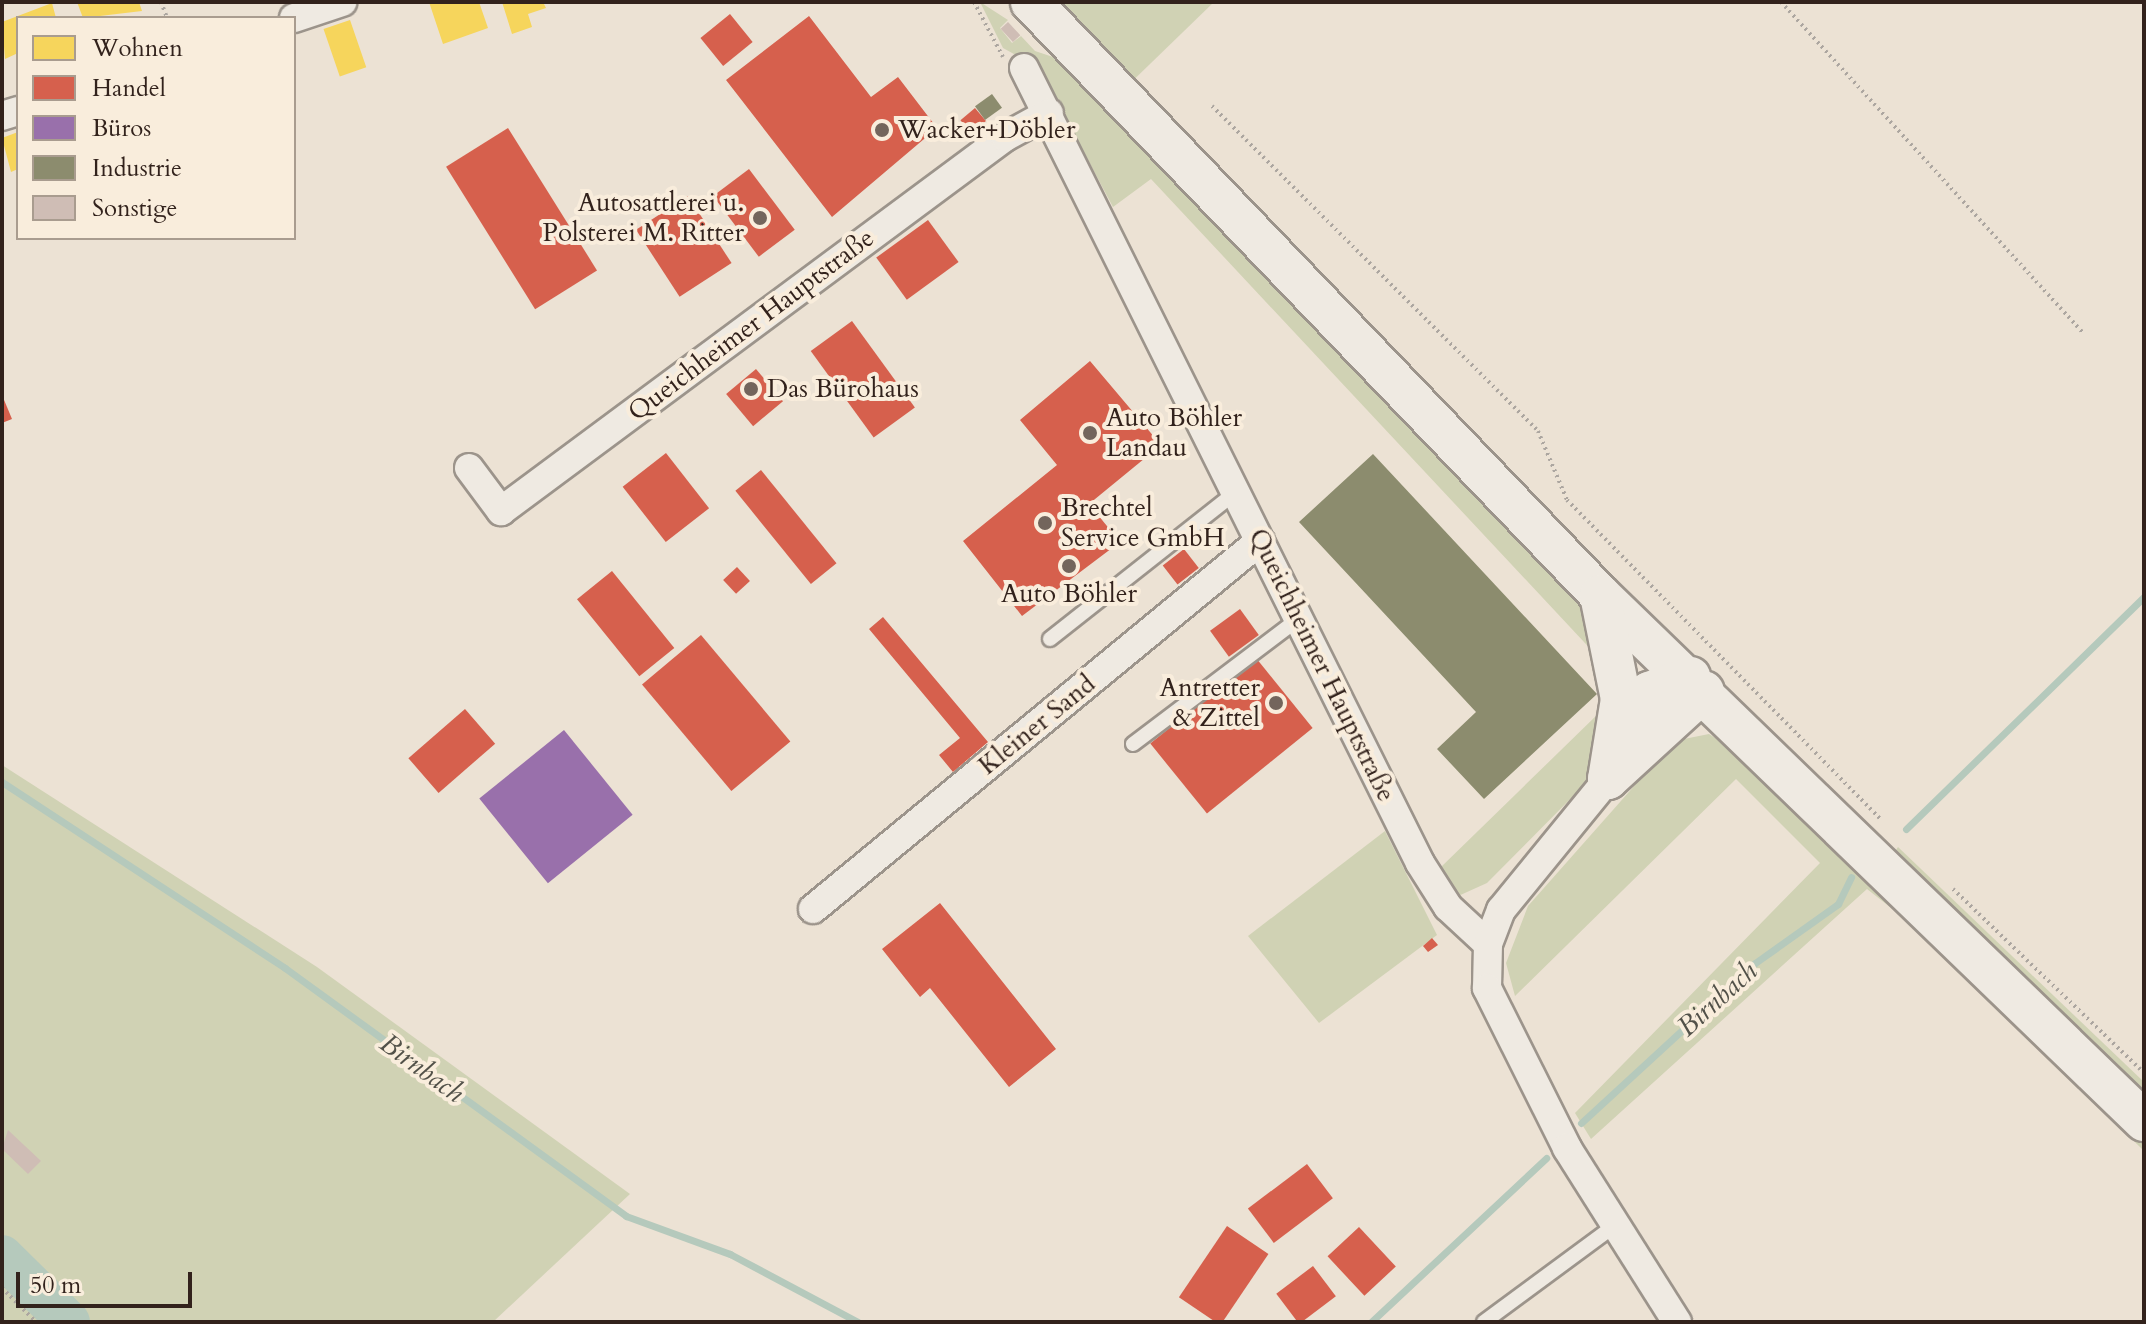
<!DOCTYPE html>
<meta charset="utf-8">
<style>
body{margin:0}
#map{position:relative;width:2146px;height:1324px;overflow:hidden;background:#ece2d4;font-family:Cardo,serif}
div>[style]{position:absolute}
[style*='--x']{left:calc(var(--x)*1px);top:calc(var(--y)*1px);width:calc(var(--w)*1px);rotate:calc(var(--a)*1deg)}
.green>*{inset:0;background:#d0d2b4}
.homes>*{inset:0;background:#f6d55c;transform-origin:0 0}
.shops>*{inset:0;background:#d6604d;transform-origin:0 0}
.offices>*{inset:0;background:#9970ab;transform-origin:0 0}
.industry>*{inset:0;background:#8c8c6e;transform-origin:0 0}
.stream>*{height:7px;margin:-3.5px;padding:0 3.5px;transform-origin:3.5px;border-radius:3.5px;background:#b5c9bc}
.river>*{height:42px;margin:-21px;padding:0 21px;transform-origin:21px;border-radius:21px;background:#b5c9bc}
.building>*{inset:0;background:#cfbdb5;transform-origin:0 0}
.path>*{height:4px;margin-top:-2px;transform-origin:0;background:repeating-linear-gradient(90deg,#aca6a0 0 2px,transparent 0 6px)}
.roads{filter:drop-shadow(2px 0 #9c948b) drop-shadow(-2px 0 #9c948b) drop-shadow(0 2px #9c948b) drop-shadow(0 -2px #9c948b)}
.service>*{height:14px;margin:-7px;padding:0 7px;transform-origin:7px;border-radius:7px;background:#efeae2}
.minor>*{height:28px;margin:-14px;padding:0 14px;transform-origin:14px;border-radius:14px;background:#efeae2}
.secondary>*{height:40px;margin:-20px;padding:0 20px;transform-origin:20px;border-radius:20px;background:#efeae2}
.dots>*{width:22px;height:22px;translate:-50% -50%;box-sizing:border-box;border:4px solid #f9eddc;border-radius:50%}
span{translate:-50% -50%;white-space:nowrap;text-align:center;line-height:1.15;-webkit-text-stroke:8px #f9eddc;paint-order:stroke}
.poi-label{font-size:26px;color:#32221c}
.left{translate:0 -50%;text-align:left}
.right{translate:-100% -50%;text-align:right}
.street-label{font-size:26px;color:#32221c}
.water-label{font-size:28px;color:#525149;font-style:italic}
.frame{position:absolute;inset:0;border:4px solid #32221c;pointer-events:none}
.legend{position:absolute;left:16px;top:16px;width:280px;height:224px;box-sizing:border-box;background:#f9eddc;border:2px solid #a99c8f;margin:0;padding:10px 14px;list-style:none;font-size:24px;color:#32221c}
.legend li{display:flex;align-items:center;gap:16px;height:40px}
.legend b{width:40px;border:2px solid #a99c8f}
.scale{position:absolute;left:16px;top:1272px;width:176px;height:36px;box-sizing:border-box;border:4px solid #32221c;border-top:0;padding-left:10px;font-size:24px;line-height:28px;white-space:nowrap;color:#32221c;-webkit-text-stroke:6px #f9eddc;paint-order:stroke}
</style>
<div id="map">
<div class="green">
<div style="clip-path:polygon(980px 2px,1008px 20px,1000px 28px,1012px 43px,1021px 36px,1035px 51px,1062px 60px,1607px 627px,1615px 701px,1593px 776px,1487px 883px,1456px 897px,1440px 868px,1599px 713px,1598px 657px,1151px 179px,1113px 207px,1039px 68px,1003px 48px)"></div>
<div style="clip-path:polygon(1030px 2px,1214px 2px,1118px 95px)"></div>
<div style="clip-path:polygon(1709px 734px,1749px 759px,2144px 1138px,2144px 1151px,1923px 933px,1867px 889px,1591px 1139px,1575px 1113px,1820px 863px,1736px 779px,1515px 996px,1506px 963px,1528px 906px,1674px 741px)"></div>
<div style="clip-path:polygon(2px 765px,317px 967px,630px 1194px,493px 1322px,2px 1322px)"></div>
<div style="clip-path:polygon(1385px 831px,1437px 935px,1319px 1023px,1248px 936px)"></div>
<div style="clip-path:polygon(1898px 847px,2144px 1082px,2144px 1103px,1894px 853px)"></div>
</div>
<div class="homes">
<div style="clip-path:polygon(77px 2px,139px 2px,142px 11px,83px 18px)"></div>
<div style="clip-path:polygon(429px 2px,479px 2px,488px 28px,443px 44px)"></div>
<div style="clip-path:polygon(502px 2px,543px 2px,546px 8px,528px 14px,532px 27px,512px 34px)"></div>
<div style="clip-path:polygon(52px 3px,56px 18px,18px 18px,18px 53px,5px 59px,2px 22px)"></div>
<div style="left:350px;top:20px;width:50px;height:28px;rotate:71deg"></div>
<div style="clip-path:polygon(18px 132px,18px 169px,11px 172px,2px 138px)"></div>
</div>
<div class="shops">
<div style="left:730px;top:14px;width:36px;height:38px;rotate:51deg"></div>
<div style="clip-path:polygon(809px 16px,871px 97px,898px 77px,937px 128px,832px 217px,726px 80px)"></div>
<div style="left:975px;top:108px;width:17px;height:19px;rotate:50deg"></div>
<div style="left:508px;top:128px;width:168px;height:73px;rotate:58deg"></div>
<div style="left:749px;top:169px;width:76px;height:45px;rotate:53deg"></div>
<div style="left:688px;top:196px;width:80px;height:62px;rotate:57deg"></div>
<div style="left:928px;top:220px;width:52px;height:64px;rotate:54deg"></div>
<div style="left:852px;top:321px;width:107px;height:51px;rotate:54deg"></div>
<div style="clip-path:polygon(1090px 361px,1161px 445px,1089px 504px,1120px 542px,1022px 616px,963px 541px,1057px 465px,1020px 420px)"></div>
<div style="left:756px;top:369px;width:42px;height:39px;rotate:50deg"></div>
<div style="clip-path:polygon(2px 395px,12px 419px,2px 423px)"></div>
<div style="left:666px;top:453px;width:70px;height:55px;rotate:52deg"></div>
<div style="left:761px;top:470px;width:120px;height:33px;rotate:51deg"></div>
<div style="left:1184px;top:549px;width:24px;height:27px;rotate:52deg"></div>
<div style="left:737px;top:567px;width:19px;height:19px;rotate:47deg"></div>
<div style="left:612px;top:571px;width:99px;height:45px;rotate:51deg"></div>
<div style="left:1240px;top:609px;width:32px;height:37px;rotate:54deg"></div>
<div style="clip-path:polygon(883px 617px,988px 742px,953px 772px,939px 755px,960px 738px,869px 629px)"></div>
<div style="left:701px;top:635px;width:139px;height:77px;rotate:50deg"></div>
<div style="left:1256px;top:658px;width:90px;height:136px;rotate:51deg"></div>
<div style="left:465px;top:709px;width:46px;height:75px;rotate:49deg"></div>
<div style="clip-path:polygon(940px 903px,1056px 1049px,1009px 1087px,930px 988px,920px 997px,882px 949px)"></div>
<div style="clip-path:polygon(1432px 938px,1438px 945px,1428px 952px,1423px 946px)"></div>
<div style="left:1307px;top:1164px;width:43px;height:74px;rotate:53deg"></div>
<div style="left:1227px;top:1226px;width:50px;height:86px;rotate:34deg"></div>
<div style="left:1359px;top:1227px;width:54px;height:43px;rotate:47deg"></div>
<div style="left:1313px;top:1266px;width:38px;height:46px;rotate:53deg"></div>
</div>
<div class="offices">
<div style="left:564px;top:730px;width:109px;height:109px;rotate:51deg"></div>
</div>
<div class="industry">
<div style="left:992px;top:94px;width:17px;height:21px;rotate:54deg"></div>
<div style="clip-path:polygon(1373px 454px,1597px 694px,1484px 799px,1437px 749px,1476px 712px,1299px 522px)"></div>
</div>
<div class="stream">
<div style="--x:2;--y:782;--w:339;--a:33.3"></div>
<div style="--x:285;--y:968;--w:422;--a:36"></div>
<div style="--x:626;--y:1216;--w:111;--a:20.1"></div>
<div style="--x:730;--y:1254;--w:145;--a:28"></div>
<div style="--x:1906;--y:829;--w:332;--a:-44.3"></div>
<div style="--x:1581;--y:1123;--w:236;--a:-42.6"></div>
<div style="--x:1755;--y:963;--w:102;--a:-35.4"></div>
<div style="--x:1838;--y:904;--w:30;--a:-64"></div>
<div style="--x:1371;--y:1322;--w:240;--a:-43.1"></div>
</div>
<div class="river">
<div style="--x:2;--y:1256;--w:94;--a:44.6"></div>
</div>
<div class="building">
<div style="left:1008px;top:22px;width:18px;height:10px;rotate:47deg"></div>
<div style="clip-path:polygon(8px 1130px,41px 1161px,28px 1174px,2px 1149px)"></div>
</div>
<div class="path">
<div style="--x:161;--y:2;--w:17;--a:69"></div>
<div style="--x:974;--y:2;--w:62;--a:62.2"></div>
<div style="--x:1781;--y:2;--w:449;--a:47.6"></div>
<div style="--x:1212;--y:106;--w:460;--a:44.9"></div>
<div style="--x:1538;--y:431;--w:75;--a:67.2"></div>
<div style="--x:1567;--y:500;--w:447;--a:45.5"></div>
<div style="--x:1953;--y:889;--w:265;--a:43.9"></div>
<div style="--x:2;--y:1288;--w:48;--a:45"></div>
</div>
<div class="roads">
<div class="service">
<div style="--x:1050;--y:639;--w:237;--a:-38.3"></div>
<div style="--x:1133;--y:744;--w:207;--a:-37.1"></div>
<div style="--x:1484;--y:1322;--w:162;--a:-36.4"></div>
</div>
<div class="minor">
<div style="--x:294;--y:18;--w:51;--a:-18.4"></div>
<div style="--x:1024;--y:68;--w:888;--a:63.52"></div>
<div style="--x:1420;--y:863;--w:52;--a:57.5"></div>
<div style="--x:1448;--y:907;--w:54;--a:42.8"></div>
<div style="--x:2;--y:116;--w:17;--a:-17"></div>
<div style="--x:469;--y:468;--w:54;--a:53.3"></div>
<div style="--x:501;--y:511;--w:628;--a:-36.58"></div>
<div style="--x:1005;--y:137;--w:50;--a:-28.6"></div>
<div style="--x:1608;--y:779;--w:169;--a:129.2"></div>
<div style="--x:1501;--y:910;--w:36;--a:111"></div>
<div style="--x:1488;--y:944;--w:44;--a:91.3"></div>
<div style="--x:1487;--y:988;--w:179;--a:63.4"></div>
<div style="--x:1567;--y:1148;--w:206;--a:57.7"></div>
<div style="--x:813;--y:909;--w:579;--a:-39.46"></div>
</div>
<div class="secondary">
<div style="--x:1031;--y:2;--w:822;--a:46.18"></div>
<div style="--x:1600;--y:595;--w:757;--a:44.04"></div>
<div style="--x:1600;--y:595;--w:106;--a:78.6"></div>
<div style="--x:1621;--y:699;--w:81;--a:99.2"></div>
<div style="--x:1619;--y:728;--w:47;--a:-50.2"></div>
<div style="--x:1649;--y:692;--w:44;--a:-20.1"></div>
<div style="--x:1608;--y:779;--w:130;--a:-42.5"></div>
</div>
</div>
<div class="dots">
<div style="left:882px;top:130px;background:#73655c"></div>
<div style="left:760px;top:218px;background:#73655c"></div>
<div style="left:751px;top:389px;background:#73655c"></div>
<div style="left:1090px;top:433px;background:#73655c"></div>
<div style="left:1045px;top:523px;background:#73655c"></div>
<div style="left:1069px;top:566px;background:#73655c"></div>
<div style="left:1276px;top:703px;background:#73655c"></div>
</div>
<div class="poi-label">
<span class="left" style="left:898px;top:130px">Wacker+Döbler</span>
<span class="right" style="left:744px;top:218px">Autosattlerei u.<br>Polsterei M. Ritter</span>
<span class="left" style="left:767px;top:389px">Das Bürohaus</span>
<span class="left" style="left:1106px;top:433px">Auto Böhler<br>Landau</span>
<span class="left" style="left:1061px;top:523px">Brechtel<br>Service GmbH</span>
<span style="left:1069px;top:594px">Auto Böhler</span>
<span class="right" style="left:1260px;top:703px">Antretter<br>&amp; Zittel</span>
</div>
<div class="street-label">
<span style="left:751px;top:325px;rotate:-37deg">Queichheimer Hauptstraße</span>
<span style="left:1322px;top:665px;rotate:64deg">Queichheimer Hauptstraße</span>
<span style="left:1037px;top:725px;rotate:-39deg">Kleiner Sand</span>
</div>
<div class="water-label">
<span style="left:1717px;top:999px;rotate:-42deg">Birnbach</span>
<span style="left:422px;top:1068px;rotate:36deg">Birnbach</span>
</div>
<div class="frame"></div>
<ul class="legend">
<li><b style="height:22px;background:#f6d55c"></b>Wohnen</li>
<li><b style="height:22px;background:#d6604d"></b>Handel</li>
<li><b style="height:22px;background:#9970ab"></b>Büros</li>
<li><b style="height:22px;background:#8c8c6e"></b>Industrie</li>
<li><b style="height:22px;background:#cfbdb5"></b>Sonstige</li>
</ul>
<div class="scale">50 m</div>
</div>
